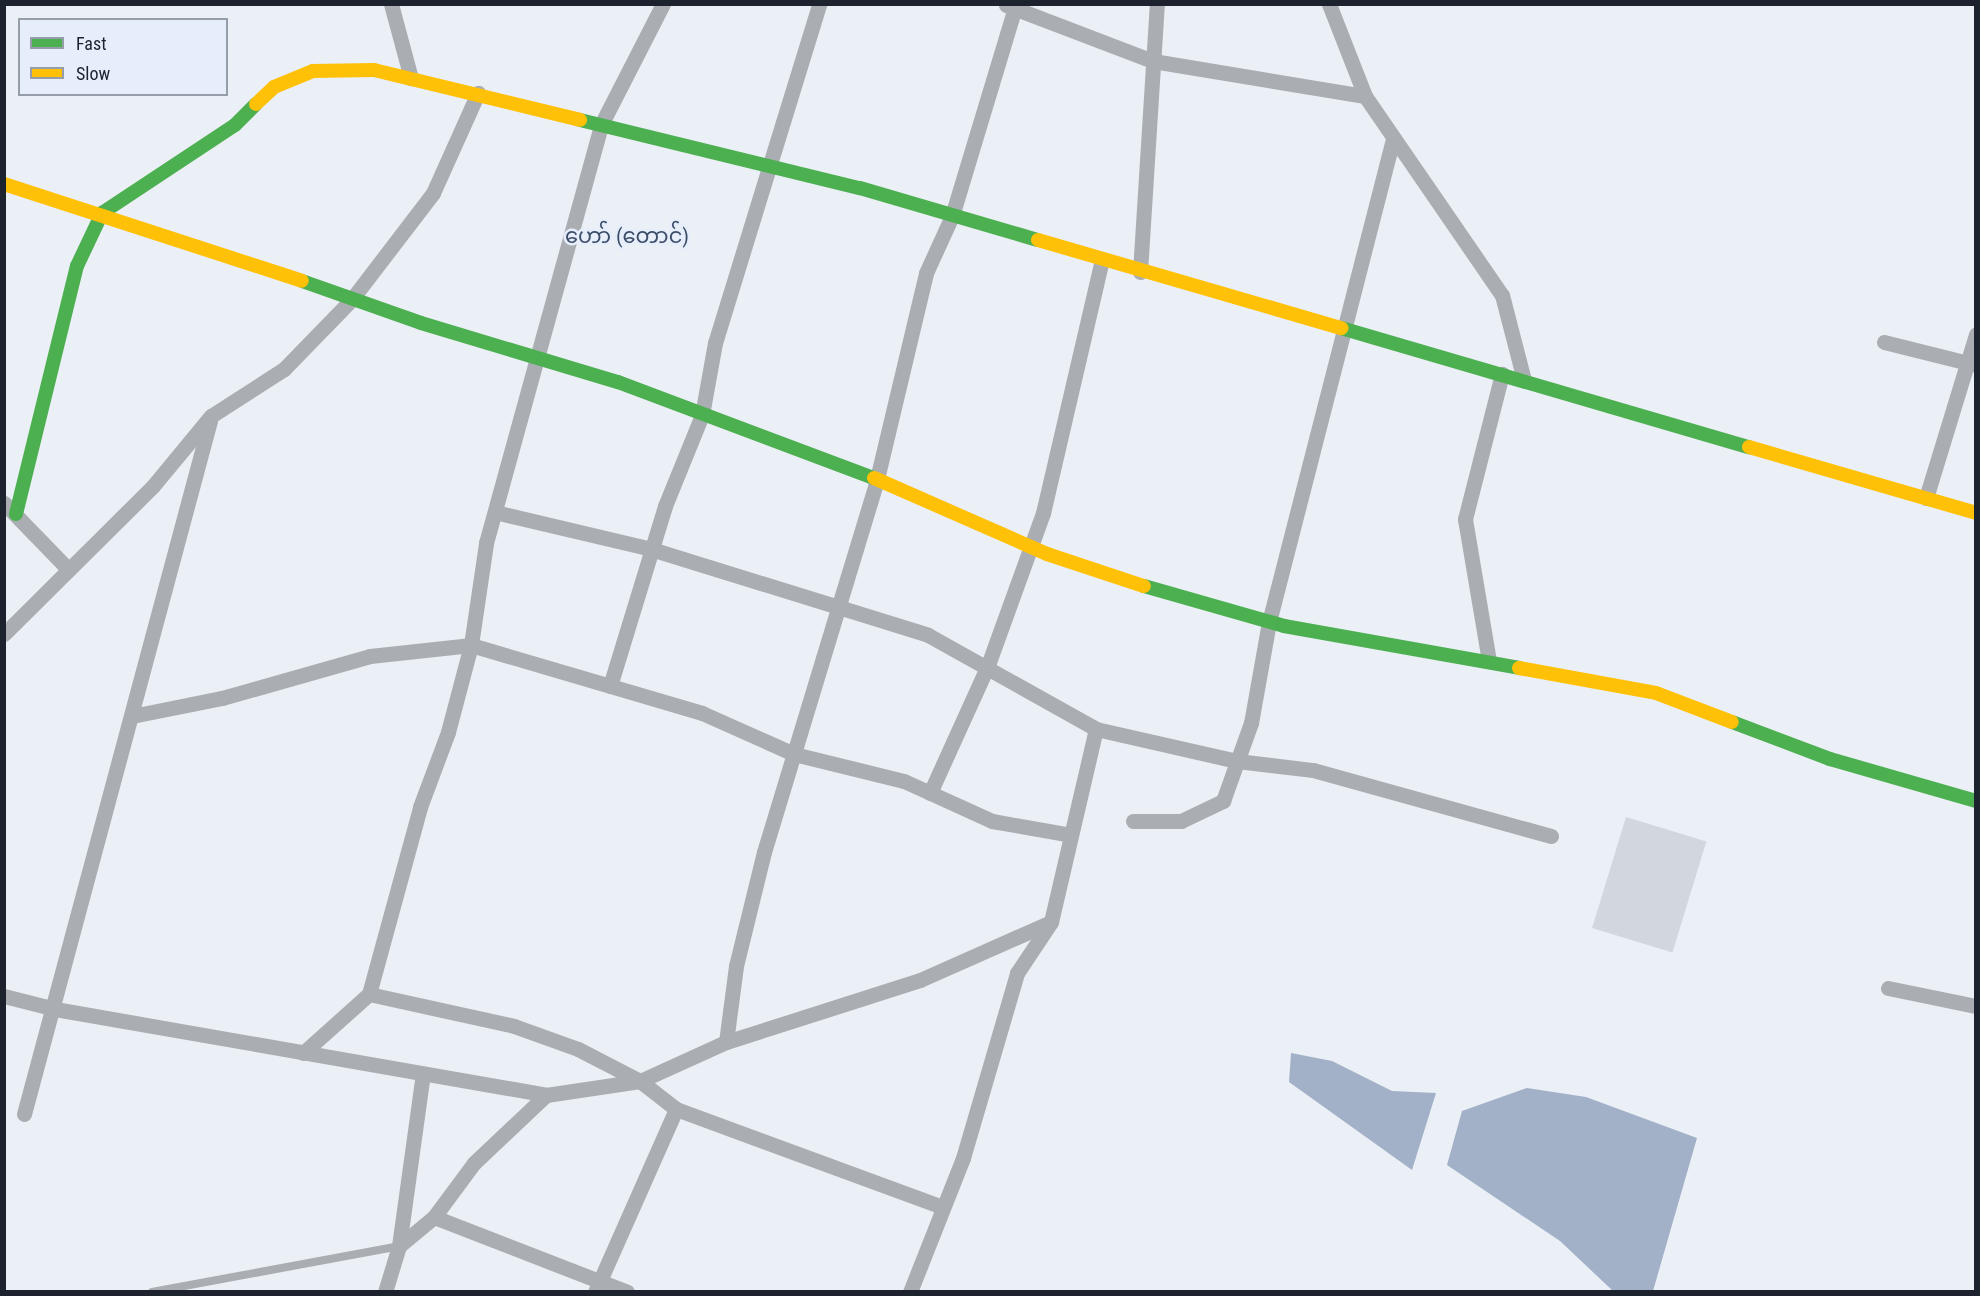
<!DOCTYPE html>
<meta charset="utf-8">
<style>
body{margin:0}
#map{position:relative;width:1980px;height:1296px;overflow:hidden;background:#ebeff6;font-family:"Roboto Condensed","Noto Sans Myanmar",sans-serif}
div>[style]{position:absolute}
[style*='--x']{left:calc(var(--x)*1px);top:calc(var(--y)*1px);width:calc(var(--w)*1px);rotate:calc(var(--a)*1deg)}
.water>*{inset:0;background:#a2b1c8}
.building>*{inset:0;background:#d1d6df;transform-origin:0 0}
.lane>*{height:8px;margin:-4px;padding:0 4px;transform-origin:4px;border-radius:4px;background:#aaaeb2}
.street>*{height:15px;margin:-7.5px;padding:0 7.5px;transform-origin:7.5px;border-radius:7.5px;background:#aaaeb2}
.fast>*{height:14px;margin:-7px;padding:0 7px;transform-origin:7px;border-radius:7px;background:#4caf50}
.slow>*{height:14px;margin:-7px;padding:0 7px;transform-origin:7px;border-radius:7px;background:#ffc107}
span{translate:-50% -50%;white-space:nowrap;text-align:center;line-height:1.15;-webkit-text-stroke:5px #e6eefb;paint-order:stroke}
.quarter-label{font-size:21px;color:#3d4d68}
.frame{position:absolute;inset:0;border:6px solid #1c232f;pointer-events:none}
.legend{position:absolute;left:18px;top:18px;width:210px;height:78px;box-sizing:border-box;background:#e6eefb;border:2px solid #959da9;margin:0;padding:8px 10px;list-style:none;font-size:18px;color:#1c232f}
.legend li{display:flex;align-items:center;gap:12px;height:30px}
.legend b{width:30px;border:2px solid #959da9}
</style>
<div id="map">
<div class="water">
<div style="clip-path:polygon(1291px 1053px,1332px 1061px,1392px 1091px,1436px 1093px,1412px 1170px,1289px 1082px)"></div>
<div style="clip-path:polygon(1527px 1088px,1586px 1097px,1697px 1138px,1653px 1291px,1613px 1291px,1560px 1241px,1447px 1165px,1462px 1111px)"></div>
</div>
<div class="building">
<div style="left:1626px;top:817px;width:84px;height:116px;rotate:17deg"></div>
</div>
<div class="lane">
<div style="--x:152;--y:1292;--w:251;--a:-10.5"></div>
</div>
<div class="street">
<div style="--x:391;--y:4;--w:77;--a:74.9"></div>
<div style="--x:1329;--y:4;--w:99;--a:68.6"></div>
<div style="--x:1365;--y:96;--w:242;--a:55.5"></div>
<div style="--x:1502;--y:295;--w:88;--a:75.5"></div>
<div style="--x:1006;--y:5;--w:157;--a:20.9"></div>
<div style="--x:1153;--y:61;--w:215;--a:9.4"></div>
<div style="--x:1140;--y:272;--w:269;--a:-86.4"></div>
<div style="--x:1884;--y:342;--w:95;--a:14"></div>
<div style="--x:1926;--y:498;--w:171;--a:-73"></div>
<div style="--x:4;--y:503;--w:92;--a:45.9"></div>
<div style="--x:495;--y:512;--w:160;--a:13.3"></div>
<div style="--x:651;--y:549;--w:290;--a:17.2"></div>
<div style="--x:928;--y:635;--w:193;--a:29.2"></div>
<div style="--x:1096;--y:729;--w:145;--a:12.8"></div>
<div style="--x:1237;--y:761;--w:77;--a:6.8"></div>
<div style="--x:1313;--y:770;--w:247;--a:15.5"></div>
<div style="--x:4;--y:634;--w:210;--a:-44.8"></div>
<div style="--x:153;--y:486;--w:91;--a:-50.4"></div>
<div style="--x:211;--y:416;--w:87;--a:-32.8"></div>
<div style="--x:284;--y:369;--w:98;--a:-45.8"></div>
<div style="--x:352;--y:299;--w:133;--a:-52.6"></div>
<div style="--x:433;--y:193;--w:110;--a:-65.8"></div>
<div style="--x:1489;--y:661;--w:144;--a:-99.6"></div>
<div style="--x:1465;--y:519;--w:150;--a:-75.7"></div>
<div style="--x:610;--y:686;--w:188;--a:-73"></div>
<div style="--x:665;--y:506;--w:98;--a:-67.9"></div>
<div style="--x:702;--y:415;--w:73;--a:-79.8"></div>
<div style="--x:715;--y:343;--w:355;--a:-72.9"></div>
<div style="--x:132;--y:716;--w:92;--a:-11.3"></div>
<div style="--x:222;--y:698;--w:154;--a:-15.8"></div>
<div style="--x:370;--y:656;--w:102;--a:-6.2"></div>
<div style="--x:471;--y:645;--w:241;--a:16.4"></div>
<div style="--x:702;--y:713;--w:101;--a:24"></div>
<div style="--x:794;--y:754;--w:113;--a:13.8"></div>
<div style="--x:904;--y:781;--w:97;--a:24.4"></div>
<div style="--x:992;--y:821;--w:80;--a:10"></div>
<div style="--x:930;--y:793;--w:141;--a:-65.6"></div>
<div style="--x:988;--y:665;--w:162;--a:-70.1"></div>
<div style="--x:1043;--y:513;--w:260;--a:-76.9"></div>
<div style="--x:1133;--y:821;--w:48;--a:0"></div>
<div style="--x:1181;--y:821;--w:47;--a:-25.5"></div>
<div style="--x:1223;--y:801;--w:83;--a:-70.3"></div>
<div style="--x:1251;--y:723;--w:103;--a:-79.9"></div>
<div style="--x:1269;--y:622;--w:500;--a:-75.6"></div>
<div style="--x:1888;--y:988;--w:90;--a:11.6"></div>
<div style="--x:369;--y:994;--w:148;--a:12.4"></div>
<div style="--x:514;--y:1026;--w:68;--a:19.8"></div>
<div style="--x:578;--y:1049;--w:70;--a:27.3"></div>
<div style="--x:640;--y:1081;--w:46;--a:37.9"></div>
<div style="--x:676;--y:1109;--w:284;--a:20.2"></div>
<div style="--x:4;--y:996;--w:53;--a:14.3"></div>
<div style="--x:55;--y:1009;--w:498;--a:9.9"></div>
<div style="--x:726;--y:1042;--w:77;--a:-82.5"></div>
<div style="--x:736;--y:966;--w:117;--a:-76.2"></div>
<div style="--x:764;--y:852;--w:390;--a:-73.1"></div>
<div style="--x:877;--y:479;--w:212;--a:-76.6"></div>
<div style="--x:926;--y:273;--w:63;--a:-65.5"></div>
<div style="--x:952;--y:216;--w:221;--a:-73.2"></div>
<div style="--x:303;--y:1053;--w:89;--a:-41.8"></div>
<div style="--x:369;--y:994;--w:194;--a:-74.7"></div>
<div style="--x:420;--y:807;--w:80;--a:-69.5"></div>
<div style="--x:448;--y:732;--w:90;--a:-75.2"></div>
<div style="--x:471;--y:645;--w:103;--a:-81.6"></div>
<div style="--x:486;--y:543;--w:436;--a:-74.6"></div>
<div style="--x:602;--y:123;--w:134;--a:-62.9"></div>
<div style="--x:24;--y:1114;--w:718;--a:-74.98"></div>
<div style="--x:434;--y:1217;--w:207;--a:21.2"></div>
<div style="--x:399;--y:1246;--w:45;--a:-39.6"></div>
<div style="--x:434;--y:1217;--w:67;--a:-53.5"></div>
<div style="--x:474;--y:1163;--w:99;--a:-43.4"></div>
<div style="--x:546;--y:1095;--w:95;--a:-8.5"></div>
<div style="--x:640;--y:1081;--w:94;--a:-24.4"></div>
<div style="--x:726;--y:1042;--w:204;--a:-17.7"></div>
<div style="--x:920;--y:980;--w:143;--a:-23.9"></div>
<div style="--x:385;--y:1292;--w:48;--a:-73.1"></div>
<div style="--x:399;--y:1246;--w:174;--a:-82.1"></div>
<div style="--x:595;--y:1292;--w:200;--a:-66.1"></div>
<div style="--x:910;--y:1292;--w:144;--a:-68.4"></div>
<div style="--x:963;--y:1158;--w:193;--a:-73.7"></div>
<div style="--x:1017;--y:973;--w:61;--a:-56.3"></div>
<div style="--x:1051;--y:922;--w:198;--a:-76.9"></div>
</div>
<div class="fast">
<div style="--x:580;--y:120;--w:288;--a:13.7"></div>
<div style="--x:860;--y:188;--w:185;--a:16.3"></div>
<div style="--x:302;--y:281;--w:126;--a:19.4"></div>
<div style="--x:421;--y:323;--w:206;--a:16.7"></div>
<div style="--x:618;--y:382;--w:273;--a:20.6"></div>
<div style="--x:1341;--y:328;--w:425;--a:16.3"></div>
<div style="--x:16;--y:514;--w:255;--a:-76.2"></div>
<div style="--x:77;--y:266;--w:59;--a:-64.7"></div>
<div style="--x:102;--y:213;--w:159;--a:-33.5"></div>
<div style="--x:235;--y:125;--w:30;--a:-45"></div>
<div style="--x:1144;--y:586;--w:146;--a:15.9"></div>
<div style="--x:1284;--y:626;--w:239;--a:10.1"></div>
<div style="--x:1732;--y:722;--w:105;--a:20.7"></div>
<div style="--x:1830;--y:759;--w:152;--a:16"></div>
</div>
<div class="slow">
<div style="--x:256;--y:104;--w:25;--a:-43"></div>
<div style="--x:274;--y:87;--w:42;--a:-22.3"></div>
<div style="--x:313;--y:71;--w:61;--a:-0.9"></div>
<div style="--x:374;--y:70;--w:212;--a:13.6"></div>
<div style="--x:4;--y:184;--w:313;--a:18"></div>
<div style="--x:1038;--y:240;--w:316;--a:16.2"></div>
<div style="--x:1749;--y:447;--w:236;--a:16.2"></div>
<div style="--x:874;--y:478;--w:189;--a:23.7"></div>
<div style="--x:1047;--y:554;--w:102;--a:18.3"></div>
<div style="--x:1519;--y:668;--w:139;--a:10.3"></div>
<div style="--x:1656;--y:693;--w:81;--a:20.9"></div>
</div>
<div class="quarter-label">
<span style="left:627px;top:236px">ဟော် (တောင်)</span>
</div>
<div class="frame"></div>
<ul class="legend">
<li><b style="height:8px;background:#4caf50"></b>Fast</li>
<li><b style="height:8px;background:#ffc107"></b>Slow</li>
</ul>
</div>
